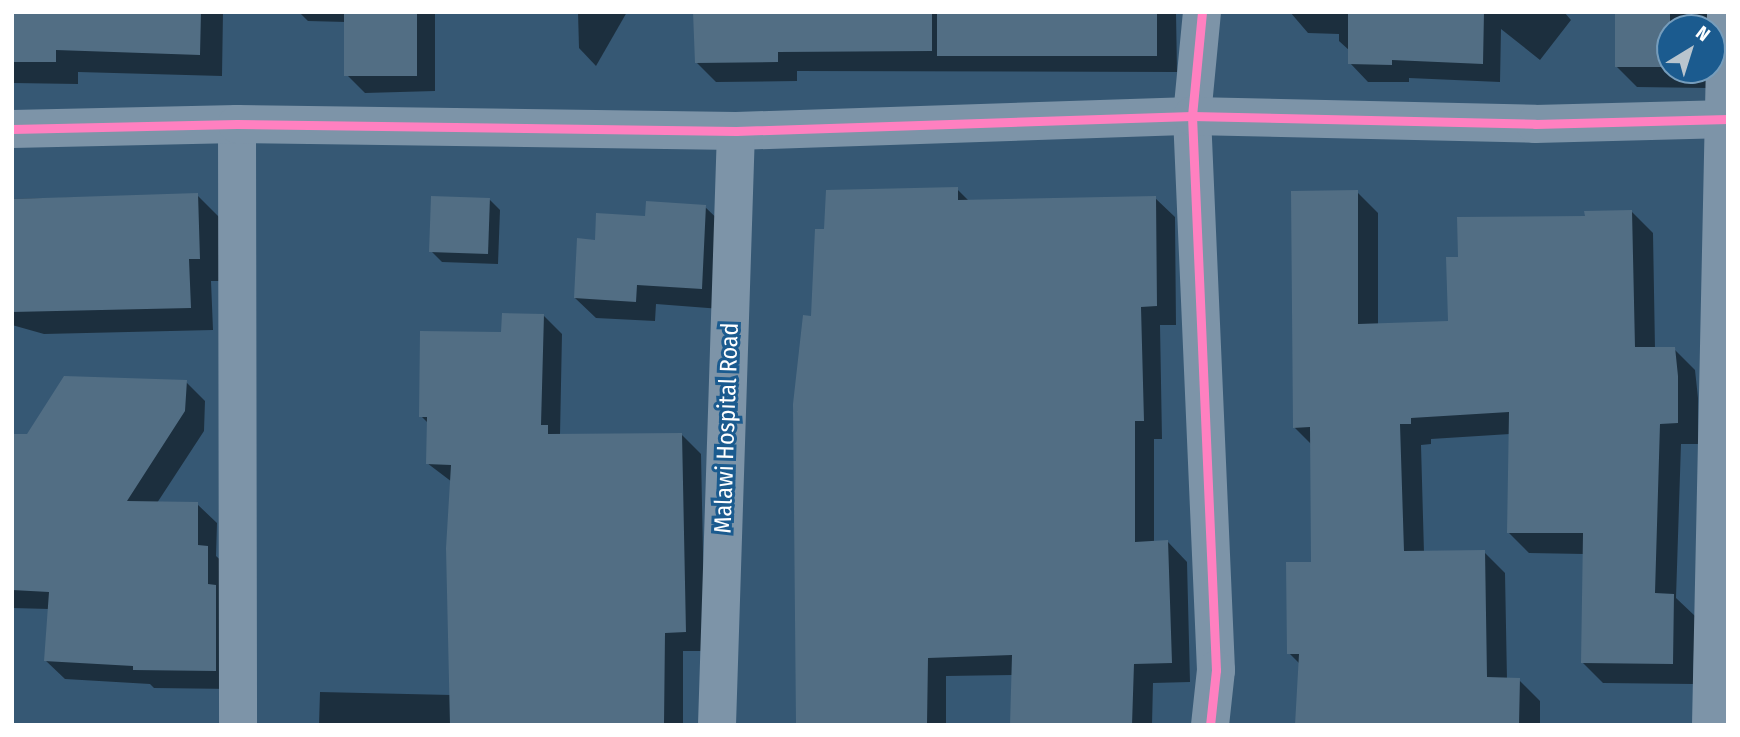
<!DOCTYPE html>
<style>
body{margin:0}
#map{position:relative;width:1740px;height:737px;overflow:hidden;background:#365874;font-family:"Fira Sans Condensed",sans-serif}
div>[style]{position:absolute}
[style*='--x']{left:calc(var(--x)*1px);top:calc(var(--y)*1px);width:calc(var(--w)*1px);rotate:calc(var(--a)*1deg)}
.shadow>*{inset:0;background:#0007}
.building>*{inset:0;background:#526e84;transform-origin:0 0}
.street>*{height:38px;margin:-19px;padding:0 19px;transform-origin:19px;border-radius:19px;background:#7d94a8}
.cycleway>*{height:9px;margin:-4.5px;padding:0 4.5px;transform-origin:4.5px;border-radius:4.5px;background:#ff80c0}
span{translate:-50% -50%;white-space:nowrap;text-align:center;line-height:1.15;-webkit-text-stroke:6px #1b5b8f;paint-order:stroke}
.street-label{font-size:24px;color:#fff}
.frame{position:absolute;inset:0;border:14px solid #fff;pointer-events:none}
.north{position:absolute;left:1656px;top:14px;width:70px;height:70px;box-sizing:border-box;background:#1b5b8f;border:2px solid #769dbc;border-radius:50%;rotate:38deg;font-size:19px;font-weight:700;line-height:28px;text-align:center;color:#fff}
.north::after{content:'';display:block;margin:auto;width:24px;height:32px;background:#b9c5ce;clip-path:polygon(50% 0,100% 100%,50% 72%,0 100%)}
</style>
<div id="map">
<div class="shadow">
<div style="clip-path:polygon(12px 12px,223px 12px,222px 76px,78px 72px,78px 84px,13px 83px)"></div>
<div style="clip-path:polygon(299px 12px,435px 12px,435px 91px,365px 93px,347px 75px,346px 22px,308px 21px)"></div>
<div style="clip-path:polygon(578px 12px,627px 12px,596px 66px,579px 48px)"></div>
<div style="clip-path:polygon(695px 12px,1176px 12px,1177px 72px,797px 71px,797px 81px,716px 82px,696px 62px)"></div>
<div style="clip-path:polygon(1290px 12px,1564px 12px,1571px 20px,1540px 60px,1501px 29px,1500px 82px,1409px 78px,1409px 82px,1368px 82px,1350px 63px,1350px 51px,1339px 41px,1339px 34px,1308px 33px)"></div>
<div style="clip-path:polygon(1617px 12px,1709px 12px,1709px 28px,1670px 28px,1670px 70px,1708px 70px,1708px 88px,1637px 87px,1617px 67px)"></div>
<div style="clip-path:polygon(957px 189px,970px 202px,1155px 198px,1175px 217px,1176px 325px,1160px 325px,1162px 439px,1154px 439px,1154px 543px,1168px 542px,1187px 562px,1190px 682px,1153px 683px,1152px 725px,1012px 725px,1013px 675px,946px 676px,946px 725px,798px 725px,813px 317px,826px 231px)"></div>
<div style="clip-path:polygon(1357px 192px,1378px 213px,1378px 325px,1450px 323px,1460px 259px,1587px 218px,1632px 212px,1653px 233px,1655px 349px,1674px 349px,1695px 370px,1698px 398px,1698px 444px,1681px 444px,1676px 598px,1695px 616px,1693px 684px,1603px 683px,1582px 662px,1584px 554px,1529px 553px,1508px 532px,1510px 434px,1431px 439px,1431px 444px,1421px 445px,1424px 553px,1484px 552px,1505px 573px,1507px 680px,1519px 680px,1540px 701px,1540px 725px,1297px 725px,1301px 665px,1289px 653px,1313px 564px,1311px 444px,1294px 427px)"></div>
<div style="clip-path:polygon(197px 195px,220px 218px,222px 281px,211px 281px,213px 330px,44px 334px,12px 325px,12px 199px)"></div>
<div style="clip-path:polygon(489px 199px,500px 210px,498px 264px,442px 262px,431px 251px)"></div>
<div style="clip-path:polygon(705px 207px,726px 227px,721px 309px,656px 304px,655px 321px,596px 318px,575px 298px,597px 242px,647px 218px)"></div>
<div style="clip-path:polygon(543px 315px,562px 334px,560px 435px,682px 435px,701px 454px,705px 651px,683px 651px,683px 725px,319px 725px,320px 692px,451px 695px,452px 482px,427px 463px,429px 424px,421px 416px,503px 334px)"></div>
<div style="clip-path:polygon(186px 382px,205px 401px,204px 431px,157px 503px,197px 504px,217px 523px,216px 556px,227px 566px,234px 689px,154px 688px,150px 684px,65px 679px,45px 660px,49px 609px,12px 608px,12px 436px,28px 436px)"></div>
</div>
<div class="building">
<div style="clip-path:polygon(12px 12px,201px 12px,200px 55px,56px 50px,56px 62px,12px 62px)"></div>
<div style="left:344px;top:12px;width:73px;height:64px"></div>
<div style="clip-path:polygon(693px 12px,932px 12px,932px 51px,778px 52px,778px 62px,695px 63px)"></div>
<div style="left:937px;top:12px;width:220px;height:44px"></div>
<div style="clip-path:polygon(1348px 12px,1484px 12px,1483px 64px,1392px 60px,1392px 65px,1348px 64px)"></div>
<div style="left:1615px;top:12px;width:55px;height:55px"></div>
<div style="clip-path:polygon(958px 187px,958px 200px,1156px 196px,1157px 306px,1141px 307px,1144px 421px,1135px 421px,1135px 542px,1168px 540px,1172px 663px,1134px 664px,1132px 725px,1010px 725px,1012px 655px,928px 658px,927px 725px,796px 725px,793px 404px,803px 315px,811px 316px,815px 229px,824px 229px,826px 190px)"></div>
<div style="clip-path:polygon(1358px 190px,1358px 324px,1448px 321px,1446px 257px,1458px 257px,1457px 217px,1585px 216px,1584px 211px,1632px 210px,1635px 347px,1675px 347px,1678px 376px,1678px 423px,1660px 424px,1655px 593px,1674px 594px,1673px 664px,1581px 663px,1583px 533px,1507px 533px,1509px 412px,1411px 418px,1411px 424px,1400px 424px,1404px 551px,1485px 550px,1487px 677px,1520px 678px,1519px 725px,1295px 725px,1299px 654px,1287px 654px,1286px 562px,1311px 562px,1310px 427px,1293px 428px,1291px 191px)"></div>
<div style="clip-path:polygon(198px 193px,200px 259px,189px 259px,191px 308px,12px 312px,12px 199px)"></div>
<div style="left:431px;top:196px;width:59px;height:56px;rotate:2deg"></div>
<div style="clip-path:polygon(646px 201px,706px 205px,702px 289px,637px 285px,636px 302px,574px 298px,577px 238px,595px 240px,596px 213px,645px 216px)"></div>
<div style="clip-path:polygon(502px 313px,544px 314px,541px 425px,548px 425px,548px 434px,682px 433px,686px 632px,665px 633px,664px 725px,450px 725px,446px 548px,451px 465px,426px 464px,427px 417px,419px 417px,420px 331px,501px 332px)"></div>
<div style="clip-path:polygon(64px 376px,187px 380px,185px 411px,127px 501px,198px 502px,198px 545px,208px 546px,208px 584px,216px 585px,216px 671px,133px 670px,133px 666px,44px 661px,49px 592px,12px 590px,12px 434px,27px 434px)"></div>
</div>
<div class="street">
<div style="--x:1202;--y:12;--w:104;--a:95.5"></div>
<div style="--x:1192;--y:116;--w:555;--a:87.52"></div>
<div style="--x:1216;--y:670;--w:55;--a:96.2"></div>
<div style="--x:237;--y:124;--w:601;--a:89.9"></div>
<div style="--x:12;--y:129;--w:225;--a:-1.3"></div>
<div style="--x:237;--y:124;--w:499;--a:0.8"></div>
<div style="--x:736;--y:131;--w:456;--a:-1.9"></div>
<div style="--x:1192;--y:116;--w:343;--a:1.3"></div>
<div style="--x:1535;--y:124;--w:193;--a:-1.5"></div>
<div style="--x:717;--y:725;--w:594;--a:-88.17"></div>
<div style="--x:1711;--y:725;--w:713;--a:-88.79"></div>
</div>
<div class="cycleway">
<div style="--x:1202;--y:12;--w:104;--a:95.5"></div>
<div style="--x:1192;--y:116;--w:555;--a:87.52"></div>
<div style="--x:1216;--y:670;--w:55;--a:96.2"></div>
<div style="--x:12;--y:129;--w:225;--a:-1.3"></div>
<div style="--x:237;--y:124;--w:499;--a:0.8"></div>
<div style="--x:736;--y:131;--w:456;--a:-1.9"></div>
<div style="--x:1192;--y:116;--w:343;--a:1.3"></div>
<div style="--x:1535;--y:124;--w:193;--a:-1.5"></div>
</div>
<div class="street-label">
<span style="left:727px;top:428px;rotate:-88deg">Malawi Hospital Road</span>
</div>
<div class="frame"></div>
<div class="north">N</div>
</div>
